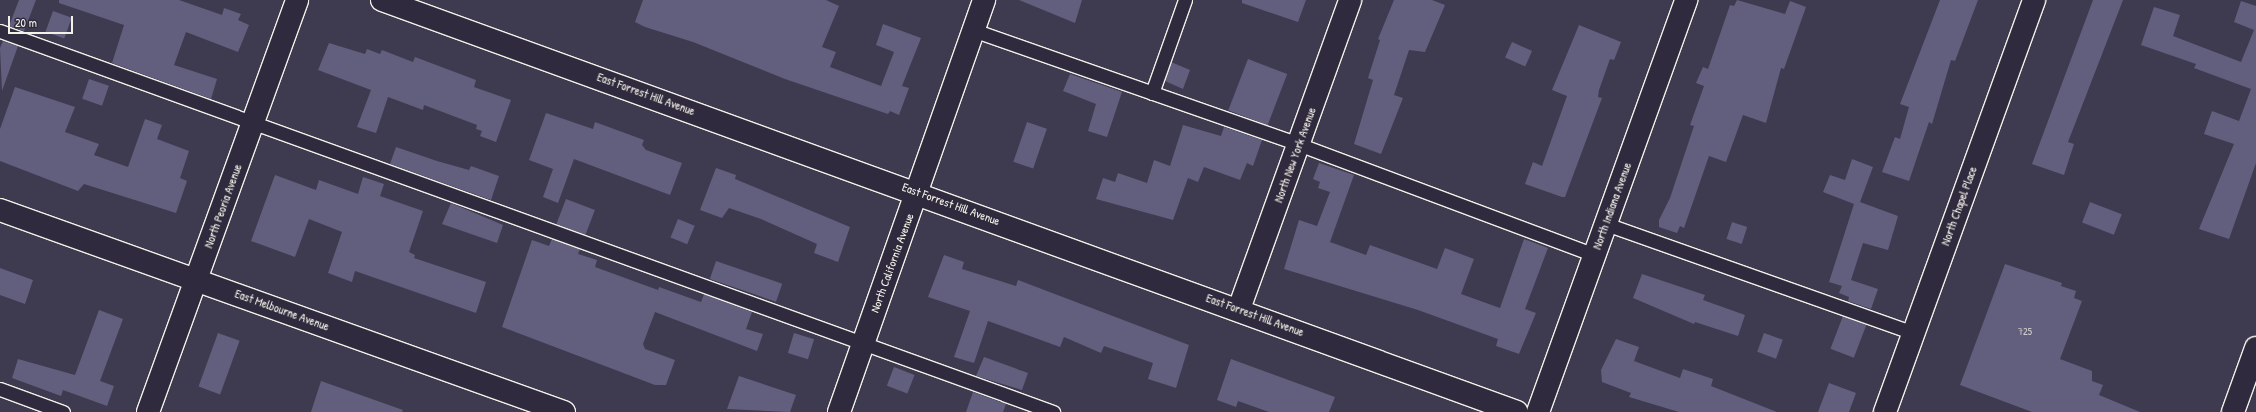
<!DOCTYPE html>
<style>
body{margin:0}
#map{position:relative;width:2256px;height:412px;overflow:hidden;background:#3e3a50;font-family:"Patrick Hand",sans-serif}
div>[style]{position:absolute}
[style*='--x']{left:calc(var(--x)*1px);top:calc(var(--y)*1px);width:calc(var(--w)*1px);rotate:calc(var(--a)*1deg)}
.building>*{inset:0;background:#615f7d;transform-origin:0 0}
.roads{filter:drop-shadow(1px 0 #f4f1e8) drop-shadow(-1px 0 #f4f1e8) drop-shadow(0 1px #f4f1e8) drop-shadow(0 -1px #f4f1e8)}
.lane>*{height:13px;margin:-6.5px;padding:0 6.5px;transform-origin:6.5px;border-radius:6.5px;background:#2f2a3d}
.street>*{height:22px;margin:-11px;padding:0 11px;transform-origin:11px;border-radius:11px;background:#2f2a3d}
.secondary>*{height:22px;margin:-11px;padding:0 11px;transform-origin:11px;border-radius:11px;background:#2f2a3d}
span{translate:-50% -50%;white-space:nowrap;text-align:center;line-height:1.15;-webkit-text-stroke:4px #2f2a3d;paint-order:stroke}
.number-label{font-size:10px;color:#cfcccd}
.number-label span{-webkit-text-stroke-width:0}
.street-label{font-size:12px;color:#f4f1e8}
.scale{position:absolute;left:8px;top:16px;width:65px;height:18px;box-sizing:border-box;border:2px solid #f4f1e8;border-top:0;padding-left:5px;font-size:12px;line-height:14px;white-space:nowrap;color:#f4f1e8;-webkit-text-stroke:3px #2f2a3d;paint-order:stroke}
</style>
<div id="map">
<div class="building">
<div style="clip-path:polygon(19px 0,36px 0,24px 31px,9px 26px)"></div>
<div style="clip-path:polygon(59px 0,179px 0,222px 15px,224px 8px,241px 14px,238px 20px,249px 25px,238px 52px,186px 32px,174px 65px,217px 79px,211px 99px,112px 63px,124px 25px,59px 3px)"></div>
<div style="clip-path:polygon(643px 0,826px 0,839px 6px,822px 47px,836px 52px,830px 67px,881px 86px,894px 52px,876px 45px,883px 24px,921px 38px,902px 86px,909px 88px,899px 115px,890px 111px,888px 114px,785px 79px,693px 42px,645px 27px,635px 22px)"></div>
<div style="clip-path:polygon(1019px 0,1082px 0,1075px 23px)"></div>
<div style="clip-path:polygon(1242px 0,1306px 0,1298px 22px,1242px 3px)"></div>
<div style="clip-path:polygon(1394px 0,1432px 0,1445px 5px,1425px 52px,1409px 50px,1394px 95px,1403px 98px,1381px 154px,1354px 144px,1373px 80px,1368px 78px,1380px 40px,1378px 39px)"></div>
<div style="clip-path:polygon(1737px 0,1785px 14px,1790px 1px,1806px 7px,1784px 69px,1781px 68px,1766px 123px,1743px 115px,1726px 162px,1709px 156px,1684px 228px,1680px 226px,1677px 233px,1659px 227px,1659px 220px,1670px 198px,1694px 126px,1690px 125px,1704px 86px,1696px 83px,1703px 67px,1708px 69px,1730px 5px,1734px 6px)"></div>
<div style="clip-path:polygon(1940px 0,1978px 0,1955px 61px,1951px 60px,1932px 124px,1929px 122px,1909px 181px,1882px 172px,1895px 137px,1900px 139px,1909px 107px,1900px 104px)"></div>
<div style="clip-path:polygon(2093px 0,2123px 0,2068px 142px,2074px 144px,2064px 175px,2032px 164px)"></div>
<div style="clip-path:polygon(2241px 1px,2256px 6px,2256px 163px,2229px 239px,2199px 229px,2234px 144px,2204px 134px,2212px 111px,2239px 121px,2251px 89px,2194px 68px,2196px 64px,2141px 45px,2154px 7px,2180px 15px,2173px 36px,2241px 62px,2254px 30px,2234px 22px)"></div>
<div style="left:53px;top:11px;width:20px;height:22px;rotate:20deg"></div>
<div style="clip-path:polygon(1579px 25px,1621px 42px,1614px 60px,1610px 59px,1599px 90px,1598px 97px,1602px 98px,1565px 197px,1562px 197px,1525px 184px,1533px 162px,1542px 166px,1567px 96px,1552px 90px)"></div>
<div style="clip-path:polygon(3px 41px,18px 46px,2px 91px,0 48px)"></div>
<div style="left:1512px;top:42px;width:22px;height:17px;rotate:24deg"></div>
<div style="clip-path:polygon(329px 43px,365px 54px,367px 49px,380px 54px,382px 50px,413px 62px,415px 57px,476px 80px,474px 87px,511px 100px,496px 142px,480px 136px,482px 131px,476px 129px,477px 125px,424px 105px,423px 110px,388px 97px,376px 133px,357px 127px,371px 90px,318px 70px)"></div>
<div style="left:1248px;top:59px;width:42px;height:55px;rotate:21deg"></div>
<div style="clip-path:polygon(1171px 62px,1190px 70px,1183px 89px,1165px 81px)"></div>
<div style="clip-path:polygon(1070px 74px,1122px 92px,1107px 137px,1088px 131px,1096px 104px,1063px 91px)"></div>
<div style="left:89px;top:79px;width:21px;height:21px;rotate:19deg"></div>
<div style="clip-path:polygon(15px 87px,75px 107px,65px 132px,99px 144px,94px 155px,128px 167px,145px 119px,162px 125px,157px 139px,189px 151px,180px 178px,187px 181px,176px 213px,84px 184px,78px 191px,0 161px,0 129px)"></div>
<div style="clip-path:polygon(546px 113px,593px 129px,595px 122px,644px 140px,642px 145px,646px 150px,682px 163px,670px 195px,574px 159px,558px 203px,543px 197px,553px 169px,529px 160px)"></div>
<div style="left:1027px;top:122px;width:21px;height:42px;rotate:19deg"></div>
<div style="clip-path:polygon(1183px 125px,1221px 136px,1224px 127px,1262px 140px,1253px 166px,1247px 163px,1240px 180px,1204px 167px,1198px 182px,1188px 178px,1173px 220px,1096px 199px,1103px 178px,1115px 182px,1118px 173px,1147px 183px,1154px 160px,1170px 166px)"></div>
<div style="clip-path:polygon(396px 147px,437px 161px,469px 170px,471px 166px,499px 176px,491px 200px,390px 164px)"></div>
<div style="clip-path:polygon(1852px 159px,1873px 167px,1860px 202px,1898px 216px,1888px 250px,1863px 243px,1851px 280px,1878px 289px,1871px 309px,1848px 301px,1849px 297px,1839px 293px,1842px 286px,1829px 282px,1854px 204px,1823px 192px,1830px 175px,1845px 180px)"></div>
<div style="clip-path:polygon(1319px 163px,1354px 175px,1330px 242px,1366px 255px,1370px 245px,1437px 269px,1445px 248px,1474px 259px,1461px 294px,1500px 308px,1524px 239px,1548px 248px,1525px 309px,1536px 313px,1519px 354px,1496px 346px,1498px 339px,1418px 310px,1284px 269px,1299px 220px,1317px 226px,1330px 192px,1318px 188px,1320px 182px,1313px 179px)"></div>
<div style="clip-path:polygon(716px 168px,736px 175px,735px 179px,850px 227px,838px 262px,814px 253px,817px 244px,761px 219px,729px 208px,722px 218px,700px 210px)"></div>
<div style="clip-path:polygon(275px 175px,316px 190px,319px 180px,358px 194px,363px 177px,384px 184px,380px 196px,423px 211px,409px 252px,415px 255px,414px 258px,486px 282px,476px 313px,355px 271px,352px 282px,328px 273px,342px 232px,309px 219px,295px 257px,251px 241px)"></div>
<div style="left:566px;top:199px;width:31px;height:27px;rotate:21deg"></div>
<div style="left:2090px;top:202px;width:34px;height:22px;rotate:21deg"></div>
<div style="clip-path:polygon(451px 203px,503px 225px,497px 243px,442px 224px)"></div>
<div style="left:678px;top:219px;width:18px;height:20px;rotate:22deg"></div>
<div style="left:1732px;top:222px;width:16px;height:18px;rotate:18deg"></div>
<div style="clip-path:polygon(552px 239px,580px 249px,578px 254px,597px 260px,595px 267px,658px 290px,659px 287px,701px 302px,704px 294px,752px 312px,746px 329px,763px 334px,757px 351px,655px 312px,643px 344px,645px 349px,675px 360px,666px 385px,655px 385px,502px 327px,532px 240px,549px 246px)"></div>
<div style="clip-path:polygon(944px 255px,964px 262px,962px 269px,1016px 286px,1018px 280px,1189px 345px,1176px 388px,1148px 379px,1153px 363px,1104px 346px,1101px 353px,1064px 337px,1060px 347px,988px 321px,974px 363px,954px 357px,970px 311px,928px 297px)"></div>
<div style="left:716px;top:261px;width:70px;height:19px;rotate:19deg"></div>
<div style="clip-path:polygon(2005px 264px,2062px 283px,2061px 286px,2076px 291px,2074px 298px,2082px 301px,2060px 359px,2092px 371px,2092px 381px,2103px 385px,2099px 395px,2140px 412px,2032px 412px,1960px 385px)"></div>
<div style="clip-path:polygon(0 268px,33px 280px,25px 304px,0 295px)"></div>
<div style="clip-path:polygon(1642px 274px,1705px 295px,1703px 300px,1745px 315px,1738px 336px,1695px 322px,1694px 324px,1633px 298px)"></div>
<div style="clip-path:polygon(99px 310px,123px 319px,100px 381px,114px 386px,107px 406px,63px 390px,61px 396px,12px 378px,18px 359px,75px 375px)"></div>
<div style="left:1843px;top:316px;width:25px;height:35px;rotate:21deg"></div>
<div style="left:218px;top:333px;width:23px;height:57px;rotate:20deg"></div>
<div style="left:794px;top:333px;width:21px;height:21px;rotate:17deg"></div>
<div style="left:1764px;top:333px;width:20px;height:20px;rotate:20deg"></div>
<div style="clip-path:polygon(1616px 339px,1639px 347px,1634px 361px,1680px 378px,1683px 369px,1713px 379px,1711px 386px,1777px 412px,1679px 412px,1629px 397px,1631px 393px,1602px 382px,1601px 370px)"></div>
<div style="clip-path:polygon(984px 357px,1028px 373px,1022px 390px,976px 376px)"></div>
<div style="clip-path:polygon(1231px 359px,1335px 397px,1329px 412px,1269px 412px,1238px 401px,1236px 407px,1217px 400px)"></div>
<div style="left:894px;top:367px;width:22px;height:20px;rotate:21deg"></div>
<div style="clip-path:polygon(739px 376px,796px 395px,790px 412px,727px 409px)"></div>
<div style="clip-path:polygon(321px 381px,403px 410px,402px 412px,311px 412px)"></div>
<div style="clip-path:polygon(1829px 383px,1856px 393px,1849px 412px,1818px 412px)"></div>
<div style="clip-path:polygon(973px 392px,1006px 404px,1003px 412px,966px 412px)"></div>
</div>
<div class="roads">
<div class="lane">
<div style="--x:973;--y:30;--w:344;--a:19.3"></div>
<div style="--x:1298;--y:144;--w:317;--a:20.5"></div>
<div style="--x:0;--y:31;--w:1120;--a:19.89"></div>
<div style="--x:1152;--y:93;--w:99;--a:-70.5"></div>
<div style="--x:1606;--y:224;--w:327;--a:19.5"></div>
<div style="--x:0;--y:389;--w:67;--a:20.1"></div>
</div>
<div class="street">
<div style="--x:0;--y:210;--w:599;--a:19.71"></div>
<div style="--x:1239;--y:309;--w:328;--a:-70.2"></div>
<div style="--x:148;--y:412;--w:438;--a:-70.1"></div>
<div style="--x:839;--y:412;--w:437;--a:-70.6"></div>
<div style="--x:1538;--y:412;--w:438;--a:-70.2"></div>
<div style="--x:1885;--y:412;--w:438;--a:-70.1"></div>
</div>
<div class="secondary">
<div style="--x:382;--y:0;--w:1207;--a:19.95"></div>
<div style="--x:2233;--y:412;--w:68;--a:-70.2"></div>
</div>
</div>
<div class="number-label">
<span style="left:2025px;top:332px">725</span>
</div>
<div class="street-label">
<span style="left:646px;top:94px;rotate:20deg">East Forrest Hill Avenue</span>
<span style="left:1295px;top:155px;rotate:-70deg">North New York Avenue</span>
<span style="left:951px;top:204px;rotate:20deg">East Forrest Hill Avenue</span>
<span style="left:223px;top:206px;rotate:-70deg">North Peoria Avenue</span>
<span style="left:1612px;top:206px;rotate:-70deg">North Indiana Avenue</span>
<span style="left:1959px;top:206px;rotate:-70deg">North Chapel Place</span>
<span style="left:892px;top:263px;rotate:-70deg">North California Avenue</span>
<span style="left:282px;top:310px;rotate:20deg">East Melbourne Avenue</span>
<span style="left:1255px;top:315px;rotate:20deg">East Forrest Hill Avenue</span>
</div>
<div class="scale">20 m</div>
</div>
